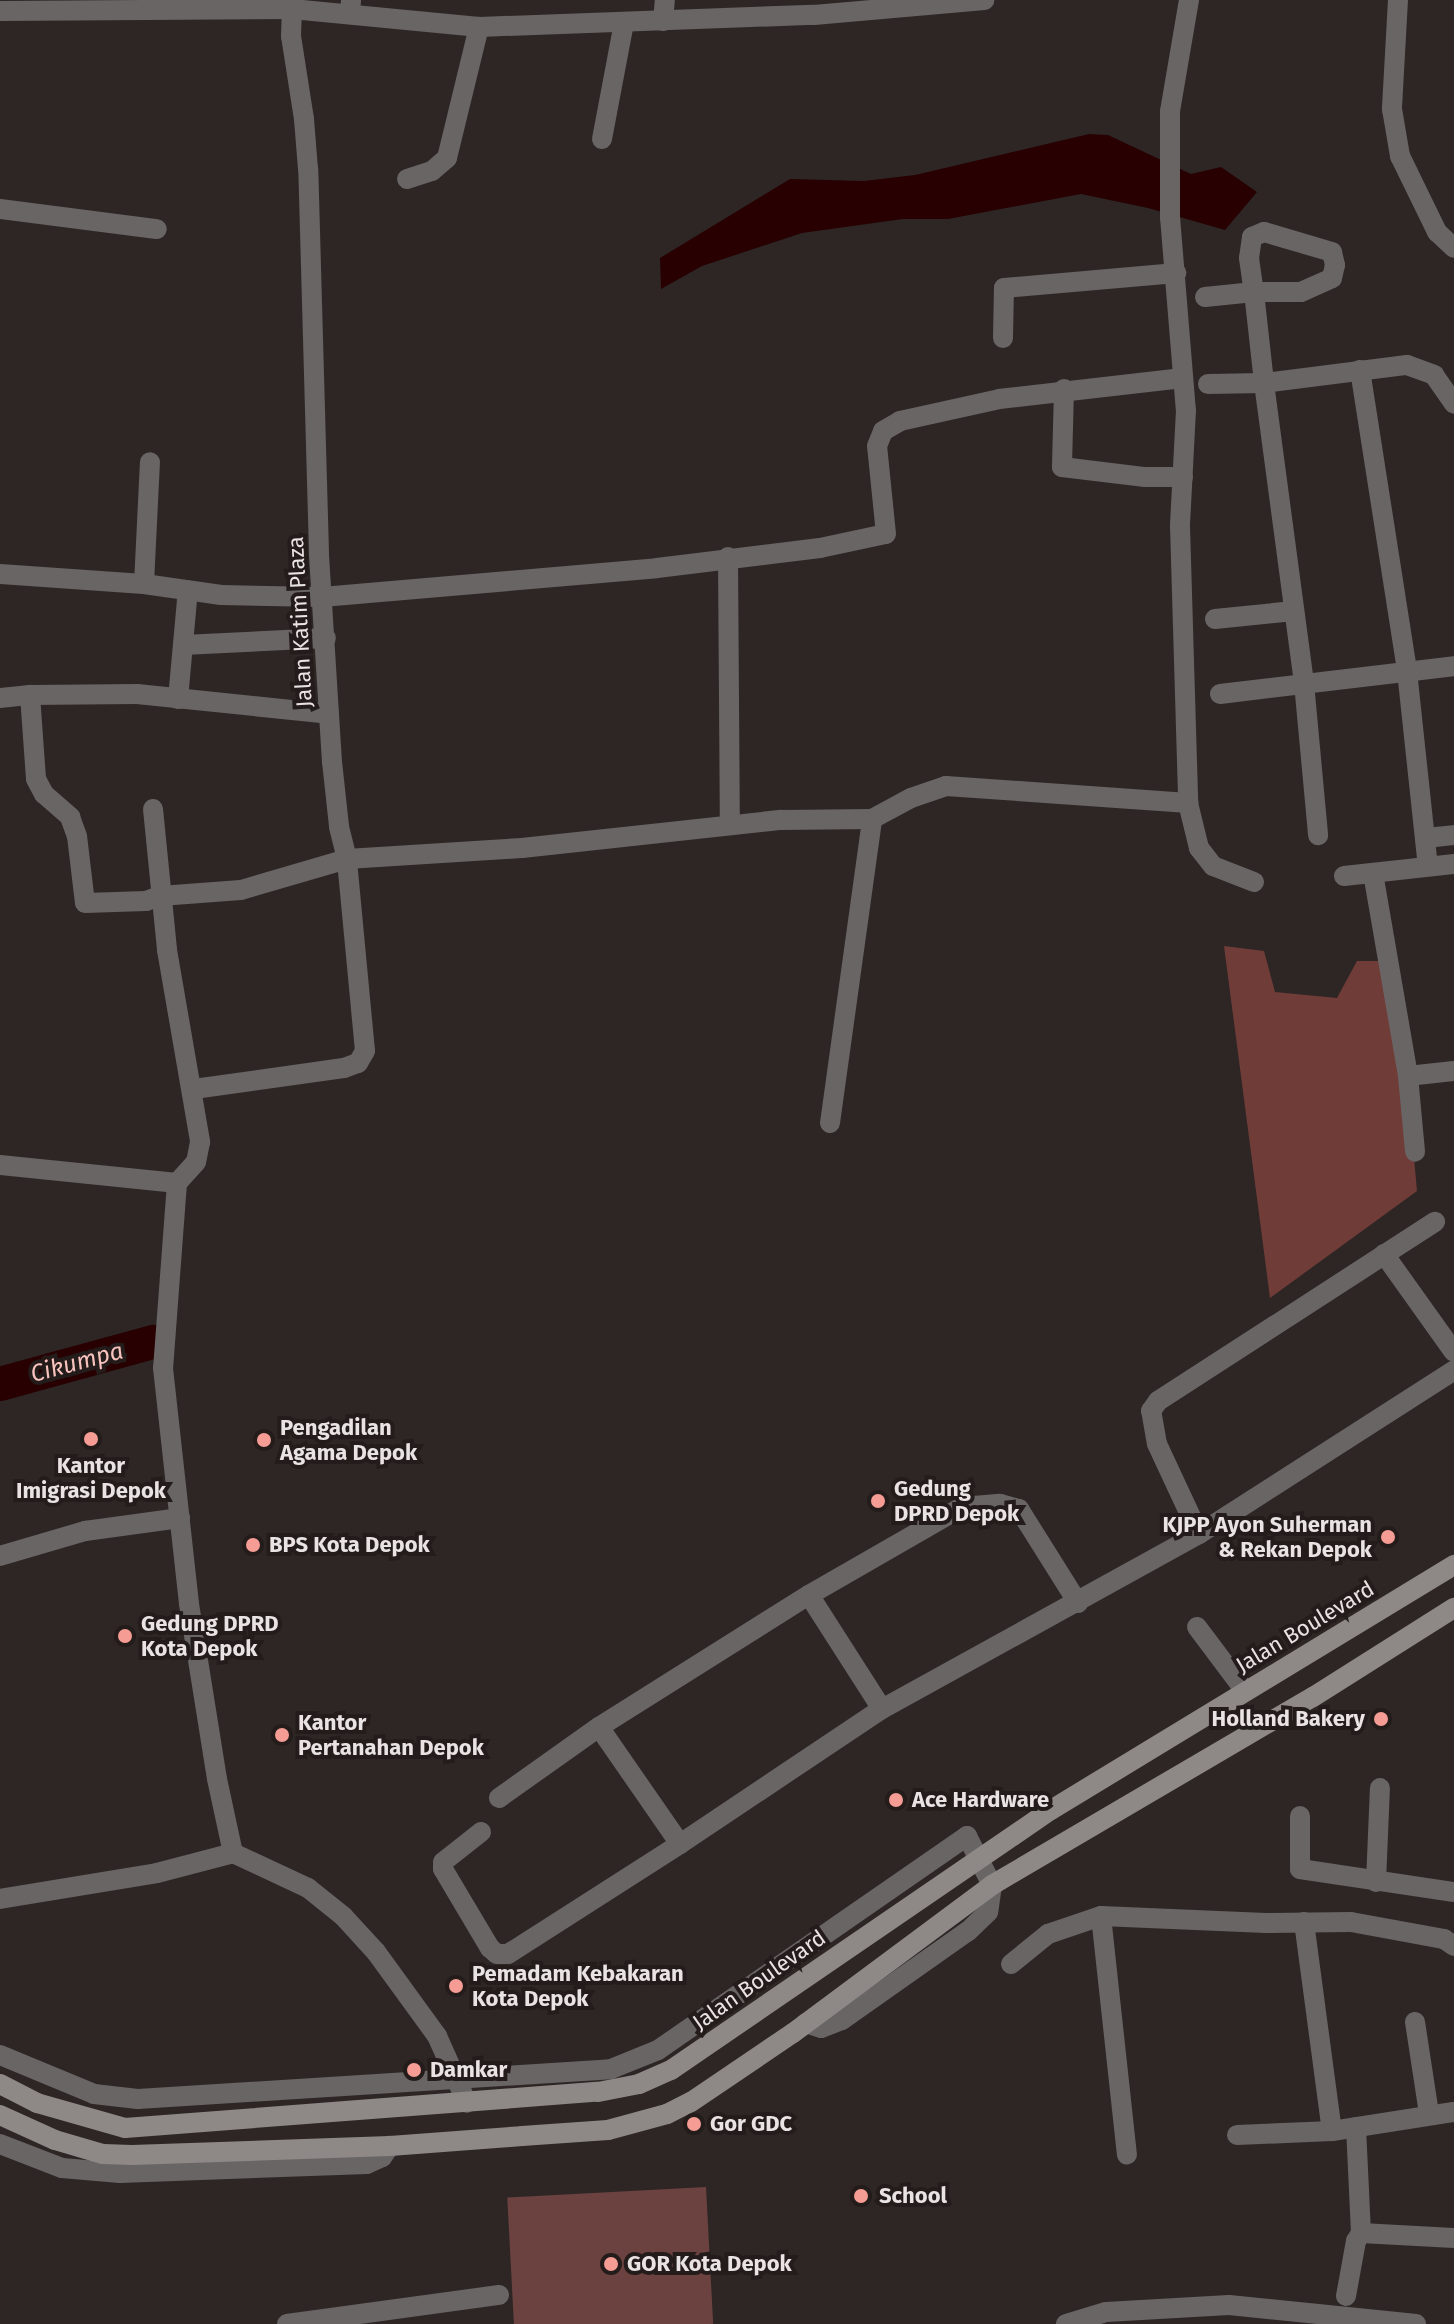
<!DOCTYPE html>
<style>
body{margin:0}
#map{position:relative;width:1454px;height:2324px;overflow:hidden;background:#2d2625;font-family:"Fira Sans",sans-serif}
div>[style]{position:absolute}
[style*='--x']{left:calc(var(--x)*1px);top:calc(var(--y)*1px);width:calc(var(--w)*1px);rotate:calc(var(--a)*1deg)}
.green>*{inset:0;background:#6b423f;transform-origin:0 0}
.forest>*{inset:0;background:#703c38}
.water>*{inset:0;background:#280001}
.river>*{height:34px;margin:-17px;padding:0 17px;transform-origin:17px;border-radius:17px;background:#280001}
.minor>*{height:20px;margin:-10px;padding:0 10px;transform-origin:10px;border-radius:10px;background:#696565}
.tertiary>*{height:20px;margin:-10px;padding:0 10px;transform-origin:10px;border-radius:10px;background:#696565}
.secondary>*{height:20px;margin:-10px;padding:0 10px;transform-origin:10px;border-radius:10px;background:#8e8887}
.dots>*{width:22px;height:22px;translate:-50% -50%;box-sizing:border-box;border:4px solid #231c1b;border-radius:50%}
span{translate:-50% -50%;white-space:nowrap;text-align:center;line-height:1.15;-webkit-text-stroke:8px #231c1b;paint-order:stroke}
.street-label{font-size:22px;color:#e9e4e3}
.poi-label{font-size:22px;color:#e9e4e3;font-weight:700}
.left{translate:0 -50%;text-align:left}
.right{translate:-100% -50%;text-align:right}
.water-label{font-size:24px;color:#f8c2bd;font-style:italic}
</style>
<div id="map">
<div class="green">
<div style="left:706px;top:2187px;width:137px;height:199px;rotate:87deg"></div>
</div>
<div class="forest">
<div style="clip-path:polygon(1224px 946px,1264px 951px,1275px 992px,1337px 998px,1357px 961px,1396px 961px,1417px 1191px,1270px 1298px)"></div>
</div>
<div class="water">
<div style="clip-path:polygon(1089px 134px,1108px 135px,1191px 174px,1221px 167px,1257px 192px,1225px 230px,1148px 208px,1081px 194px,948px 219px,903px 219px,802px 233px,702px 266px,661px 289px,660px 258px,790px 179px,864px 181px,915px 175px)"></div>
</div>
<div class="river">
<div style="--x:0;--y:1384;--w:159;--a:-15.4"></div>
</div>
<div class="minor">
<div style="--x:1189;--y:0;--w:113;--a:99.7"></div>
<div style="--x:1170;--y:111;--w:106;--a:90"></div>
<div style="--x:1170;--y:217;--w:194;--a:85.3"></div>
<div style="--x:1186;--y:410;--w:116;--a:93"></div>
<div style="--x:1180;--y:526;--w:277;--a:88.3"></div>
<div style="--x:1188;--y:803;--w:46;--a:76.3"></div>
<div style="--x:1199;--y:848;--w:23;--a:52"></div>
<div style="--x:1213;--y:866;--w:44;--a:21.3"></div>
<div style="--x:1398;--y:0;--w:109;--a:93.2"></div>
<div style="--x:1392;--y:109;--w:48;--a:80.3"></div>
<div style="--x:1400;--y:156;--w:85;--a:64"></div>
<div style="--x:1437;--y:232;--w:23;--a:43"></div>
<div style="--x:350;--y:12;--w:12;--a:-85"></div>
<div style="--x:663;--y:21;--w:21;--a:-85"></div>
<div style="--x:602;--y:139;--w:118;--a:-79.3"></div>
<div style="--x:407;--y:179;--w:26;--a:-18"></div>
<div style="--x:432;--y:171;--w:20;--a:-41"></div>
<div style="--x:447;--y:158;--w:135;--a:-76.3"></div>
<div style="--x:0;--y:209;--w:158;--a:7.3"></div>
<div style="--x:1205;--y:297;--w:49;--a:-5.8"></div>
<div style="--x:1254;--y:292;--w:47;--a:0"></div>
<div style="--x:1301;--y:292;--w:34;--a:-24"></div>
<div style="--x:1332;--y:278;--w:13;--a:-77"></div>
<div style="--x:1335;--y:265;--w:13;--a:-103"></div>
<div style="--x:1332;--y:252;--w:71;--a:-163.6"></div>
<div style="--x:1264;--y:232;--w:13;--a:157"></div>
<div style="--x:1252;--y:237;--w:21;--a:98"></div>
<div style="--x:1249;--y:258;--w:34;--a:82"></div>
<div style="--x:1254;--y:292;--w:92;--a:83.7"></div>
<div style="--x:1264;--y:383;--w:303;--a:82.4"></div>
<div style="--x:1304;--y:683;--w:153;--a:84.7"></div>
<div style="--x:1003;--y:338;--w:50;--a:-88.9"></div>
<div style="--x:1004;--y:288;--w:173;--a:-5"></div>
<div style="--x:1360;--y:370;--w:305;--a:81.1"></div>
<div style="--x:1407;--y:671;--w:196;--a:83.9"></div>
<div style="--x:1208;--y:384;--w:56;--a:-1"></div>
<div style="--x:1264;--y:383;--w:144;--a:-7.2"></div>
<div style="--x:1407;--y:365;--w:29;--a:20"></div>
<div style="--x:1434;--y:375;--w:35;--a:55"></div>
<div style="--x:1064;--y:389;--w:78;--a:91.5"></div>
<div style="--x:1062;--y:467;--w:84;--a:6.9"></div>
<div style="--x:1145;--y:477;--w:38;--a:0"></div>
<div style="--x:728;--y:557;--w:267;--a:89.6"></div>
<div style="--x:0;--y:574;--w:144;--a:4"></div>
<div style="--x:144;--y:584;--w:78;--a:8.1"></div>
<div style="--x:221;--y:595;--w:101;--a:1.1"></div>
<div style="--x:322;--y:597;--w:336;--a:-4.9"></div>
<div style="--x:657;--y:568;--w:164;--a:-7"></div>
<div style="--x:820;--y:548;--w:67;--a:-12"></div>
<div style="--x:886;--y:534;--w:88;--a:-95.8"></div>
<div style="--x:877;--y:446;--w:16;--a:-68"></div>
<div style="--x:883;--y:431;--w:20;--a:-30"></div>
<div style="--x:900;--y:421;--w:101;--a:-12.5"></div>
<div style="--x:999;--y:399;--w:185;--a:-6.5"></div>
<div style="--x:144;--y:584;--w:122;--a:-87.2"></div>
<div style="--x:1215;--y:619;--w:79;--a:-5.8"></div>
<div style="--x:183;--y:645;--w:143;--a:-2.8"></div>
<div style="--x:1220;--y:694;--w:236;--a:-6.8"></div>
<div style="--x:30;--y:695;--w:107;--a:-0.5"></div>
<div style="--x:137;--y:694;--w:193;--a:5.9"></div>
<div style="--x:0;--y:698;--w:30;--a:-6"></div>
<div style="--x:30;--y:695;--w:84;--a:85.9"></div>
<div style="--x:36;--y:779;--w:17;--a:62"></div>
<div style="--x:44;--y:794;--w:35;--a:41"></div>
<div style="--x:70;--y:817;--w:20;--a:70"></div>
<div style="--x:77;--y:836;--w:67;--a:83.2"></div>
<div style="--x:85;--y:903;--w:61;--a:-1.9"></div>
<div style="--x:146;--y:901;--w:15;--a:-20"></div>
<div style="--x:160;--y:896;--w:81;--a:-4.2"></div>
<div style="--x:241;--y:890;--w:110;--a:-16.3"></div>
<div style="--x:347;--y:859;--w:175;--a:-3.6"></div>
<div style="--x:522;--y:848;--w:261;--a:-6.2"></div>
<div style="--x:781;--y:820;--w:91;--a:-0.6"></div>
<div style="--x:872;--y:819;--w:44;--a:-28.3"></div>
<div style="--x:911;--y:798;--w:37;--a:-19"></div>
<div style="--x:946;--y:786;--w:243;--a:4"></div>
<div style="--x:178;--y:699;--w:109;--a:-84.8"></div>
<div style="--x:153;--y:809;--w:142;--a:84.3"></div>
<div style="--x:167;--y:950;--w:195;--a:80.2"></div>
<div style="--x:200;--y:1142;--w:20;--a:101"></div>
<div style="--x:196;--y:1162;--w:28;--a:132"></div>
<div style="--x:177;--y:1183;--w:186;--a:94.3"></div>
<div style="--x:163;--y:1368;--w:237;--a:83.7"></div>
<div style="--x:189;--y:1604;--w:177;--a:80.9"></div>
<div style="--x:217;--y:1779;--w:76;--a:77.8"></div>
<div style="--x:233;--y:1853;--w:83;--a:25"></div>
<div style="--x:308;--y:1888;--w:45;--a:38.7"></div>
<div style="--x:343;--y:1916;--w:49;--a:47.5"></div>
<div style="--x:376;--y:1952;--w:104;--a:54"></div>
<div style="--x:437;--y:2036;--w:73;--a:65.9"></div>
<div style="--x:1426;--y:838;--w:28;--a:-6"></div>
<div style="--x:1373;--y:873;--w:206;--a:80.2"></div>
<div style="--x:1408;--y:1076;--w:76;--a:84.7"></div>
<div style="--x:1344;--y:876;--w:111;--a:-6.2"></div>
<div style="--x:1408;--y:1076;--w:46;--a:-6.2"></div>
<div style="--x:194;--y:1089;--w:151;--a:-8"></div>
<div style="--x:344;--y:1068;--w:15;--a:-20"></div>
<div style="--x:358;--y:1063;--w:14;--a:-60"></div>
<div style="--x:365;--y:1051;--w:193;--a:-95.4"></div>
<div style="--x:347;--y:859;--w:34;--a:-104"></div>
<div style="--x:339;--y:826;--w:64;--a:-96.2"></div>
<div style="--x:332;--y:762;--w:209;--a:-93.6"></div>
<div style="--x:319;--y:553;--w:384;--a:-91.6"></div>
<div style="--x:308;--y:169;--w:50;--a:-94.6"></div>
<div style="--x:304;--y:119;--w:84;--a:-98.9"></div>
<div style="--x:291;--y:36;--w:27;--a:-88"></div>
<div style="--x:830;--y:1123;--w:307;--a:-82.1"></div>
<div style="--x:0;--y:1165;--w:178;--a:5.8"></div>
<div style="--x:1384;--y:1254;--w:120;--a:54.5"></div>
<div style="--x:1199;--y:1534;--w:99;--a:-115"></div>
<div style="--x:1157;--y:1444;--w:34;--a:-100"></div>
<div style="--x:1151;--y:1411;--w:12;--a:-55"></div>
<div style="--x:1158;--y:1401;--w:330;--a:-32.9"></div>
<div style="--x:0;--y:1556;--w:89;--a:-16.4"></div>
<div style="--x:85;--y:1531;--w:96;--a:-7.8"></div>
<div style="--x:809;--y:1595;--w:135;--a:57.4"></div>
<div style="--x:882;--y:1709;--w:362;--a:-28.9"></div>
<div style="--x:1199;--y:1534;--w:303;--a:-32.7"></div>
<div style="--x:1197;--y:1627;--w:80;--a:53.1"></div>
<div style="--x:499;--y:1798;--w:123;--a:-35.4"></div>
<div style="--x:599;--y:1727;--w:248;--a:-32.2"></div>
<div style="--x:809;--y:1595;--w:177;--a:-29.9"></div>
<div style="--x:962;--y:1507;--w:38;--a:-5"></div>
<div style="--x:1000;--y:1504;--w:20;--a:15"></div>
<div style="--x:1019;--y:1509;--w:111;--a:57.9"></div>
<div style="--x:1300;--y:1816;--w:53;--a:90"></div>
<div style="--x:1300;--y:1869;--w:156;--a:8.5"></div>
<div style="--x:481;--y:1832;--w:48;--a:141.7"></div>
<div style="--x:443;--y:1862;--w:7;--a:90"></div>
<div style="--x:443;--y:1869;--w:92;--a:59.3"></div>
<div style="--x:490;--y:1948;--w:9;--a:41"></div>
<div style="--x:497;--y:1954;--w:11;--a:0"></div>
<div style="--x:508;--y:1954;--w:204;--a:-32.6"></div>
<div style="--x:680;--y:1844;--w:142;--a:-124.7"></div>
<div style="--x:680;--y:1844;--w:243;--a:-33.8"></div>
<div style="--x:1376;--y:1882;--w:94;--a:-87.6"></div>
<div style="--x:0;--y:1899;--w:159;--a:-9.4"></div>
<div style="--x:157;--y:1873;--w:79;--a:-14.7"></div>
<div style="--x:1101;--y:1916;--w:240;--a:83.8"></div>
<div style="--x:1304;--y:1922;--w:211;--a:82.4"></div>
<div style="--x:1011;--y:1964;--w:48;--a:-39"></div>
<div style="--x:1048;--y:1934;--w:56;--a:-18.8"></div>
<div style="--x:1101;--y:1916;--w:165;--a:2.4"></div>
<div style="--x:1266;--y:1923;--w:85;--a:-0.7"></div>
<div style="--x:1351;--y:1922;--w:95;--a:10.4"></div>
<div style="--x:1444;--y:1939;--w:12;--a:35"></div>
<div style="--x:1415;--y:2022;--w:93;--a:81.3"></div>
<div style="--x:0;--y:2055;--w:102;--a:22.5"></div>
<div style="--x:94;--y:2094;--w:44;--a:6.5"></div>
<div style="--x:138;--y:2099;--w:474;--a:-3.6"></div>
<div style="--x:611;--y:2069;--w:51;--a:-22"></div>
<div style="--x:658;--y:2050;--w:376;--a:-34.7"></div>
<div style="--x:967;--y:1836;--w:55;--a:63"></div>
<div style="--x:992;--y:1885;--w:27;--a:98"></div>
<div style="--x:988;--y:1912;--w:28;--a:136"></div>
<div style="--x:968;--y:1931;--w:154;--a:144.8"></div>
<div style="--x:842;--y:2020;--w:22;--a:159"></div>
<div style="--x:821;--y:2028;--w:16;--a:-162"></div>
<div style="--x:1356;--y:2127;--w:106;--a:87.3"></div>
<div style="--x:1237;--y:2135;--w:95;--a:-2.4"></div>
<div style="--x:1332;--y:2131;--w:123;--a:-8.9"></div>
<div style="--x:0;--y:2144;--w:66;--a:21.2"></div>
<div style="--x:62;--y:2168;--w:58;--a:4.9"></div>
<div style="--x:120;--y:2173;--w:247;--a:-2.1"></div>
<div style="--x:367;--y:2164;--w:17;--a:-25"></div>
<div style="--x:382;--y:2157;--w:14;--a:-54"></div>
<div style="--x:1346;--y:2296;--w:56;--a:-79.7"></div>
<div style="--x:1356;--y:2241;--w:9;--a:-58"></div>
<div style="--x:1361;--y:2233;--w:93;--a:3.1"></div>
<div style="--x:287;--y:2324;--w:214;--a:-7.8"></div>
<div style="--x:1066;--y:2324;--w:42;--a:-16.7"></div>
<div style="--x:1106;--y:2312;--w:123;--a:-3.3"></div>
<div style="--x:1229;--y:2305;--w:188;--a:5.8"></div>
</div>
<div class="tertiary">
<div style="--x:0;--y:11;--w:292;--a:-0.4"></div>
<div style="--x:292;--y:9;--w:188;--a:5.5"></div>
<div style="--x:479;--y:27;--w:335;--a:-2.1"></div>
<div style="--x:814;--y:15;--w:171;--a:-5"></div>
</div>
<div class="secondary">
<div style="--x:0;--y:2084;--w:42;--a:27.2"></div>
<div style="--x:37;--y:2103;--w:91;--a:15.9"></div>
<div style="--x:125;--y:2128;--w:474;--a:-4.4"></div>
<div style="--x:598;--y:2092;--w:42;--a:-11"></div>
<div style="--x:639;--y:2084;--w:35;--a:-24"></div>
<div style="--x:671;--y:2070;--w:460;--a:-34.4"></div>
<div style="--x:1051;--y:1810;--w:472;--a:-31.3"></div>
<div style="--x:0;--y:2115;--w:60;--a:24.4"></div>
<div style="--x:55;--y:2140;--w:50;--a:16.3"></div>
<div style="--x:103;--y:2154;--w:29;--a:2"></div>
<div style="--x:132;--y:2155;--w:258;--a:-2"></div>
<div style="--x:390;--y:2146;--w:132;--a:-4.3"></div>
<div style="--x:522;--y:2136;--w:86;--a:-4"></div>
<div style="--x:608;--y:2130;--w:61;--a:-15.2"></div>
<div style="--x:667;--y:2114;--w:27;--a:-27"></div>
<div style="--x:691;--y:2102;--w:123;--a:-34.1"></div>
<div style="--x:793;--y:2033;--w:248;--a:-36.6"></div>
<div style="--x:992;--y:1885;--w:372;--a:-30.4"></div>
<div style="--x:1313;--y:1697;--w:167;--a:-32.3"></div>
</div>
<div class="dots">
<div style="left:91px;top:1439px;background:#f59c94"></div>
<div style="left:264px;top:1440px;background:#f59c94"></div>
<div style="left:878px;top:1501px;background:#f59c94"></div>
<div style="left:1388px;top:1537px;background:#f59c94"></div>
<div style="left:253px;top:1545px;background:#f59c94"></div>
<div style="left:125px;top:1636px;background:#f59c94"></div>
<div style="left:1381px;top:1719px;background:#f59c94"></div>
<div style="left:282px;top:1735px;background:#f59c94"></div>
<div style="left:896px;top:1800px;background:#f59c94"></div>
<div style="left:456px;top:1986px;background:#f59c94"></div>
<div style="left:414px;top:2070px;background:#f59c94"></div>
<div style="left:694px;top:2124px;background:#f59c94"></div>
<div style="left:861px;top:2196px;background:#f59c94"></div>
<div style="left:611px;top:2264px;background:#f59c94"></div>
</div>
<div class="street-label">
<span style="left:300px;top:622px;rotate:-93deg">Jalan Katim Plaza</span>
<span style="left:1305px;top:1627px;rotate:-31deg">Jalan Boulevard</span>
<span style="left:759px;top:1980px;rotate:-35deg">Jalan Boulevard</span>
</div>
<div class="poi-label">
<span class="left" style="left:280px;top:1440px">Pengadilan<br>Agama Depok</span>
<span style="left:91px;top:1478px">Kantor<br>Imigrasi Depok</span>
<span class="left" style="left:894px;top:1501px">Gedung<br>DPRD Depok</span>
<span class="right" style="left:1372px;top:1537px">KJPP Ayon Suherman<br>&amp; Rekan Depok</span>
<span class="left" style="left:269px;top:1545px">BPS Kota Depok</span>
<span class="left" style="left:141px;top:1636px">Gedung DPRD<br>Kota Depok</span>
<span class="right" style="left:1365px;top:1719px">Holland Bakery</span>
<span class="left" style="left:298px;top:1735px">Kantor<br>Pertanahan Depok</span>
<span class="left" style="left:912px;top:1800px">Ace Hardware</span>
<span class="left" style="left:472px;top:1986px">Pemadam Kebakaran<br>Kota Depok</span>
<span class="left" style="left:430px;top:2070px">Damkar</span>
<span class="left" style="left:710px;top:2124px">Gor GDC</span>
<span class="left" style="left:879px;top:2196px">School</span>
<span class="left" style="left:627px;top:2264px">GOR Kota Depok</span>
</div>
<div class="water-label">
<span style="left:77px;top:1363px;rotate:-15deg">Cikumpa</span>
</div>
</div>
